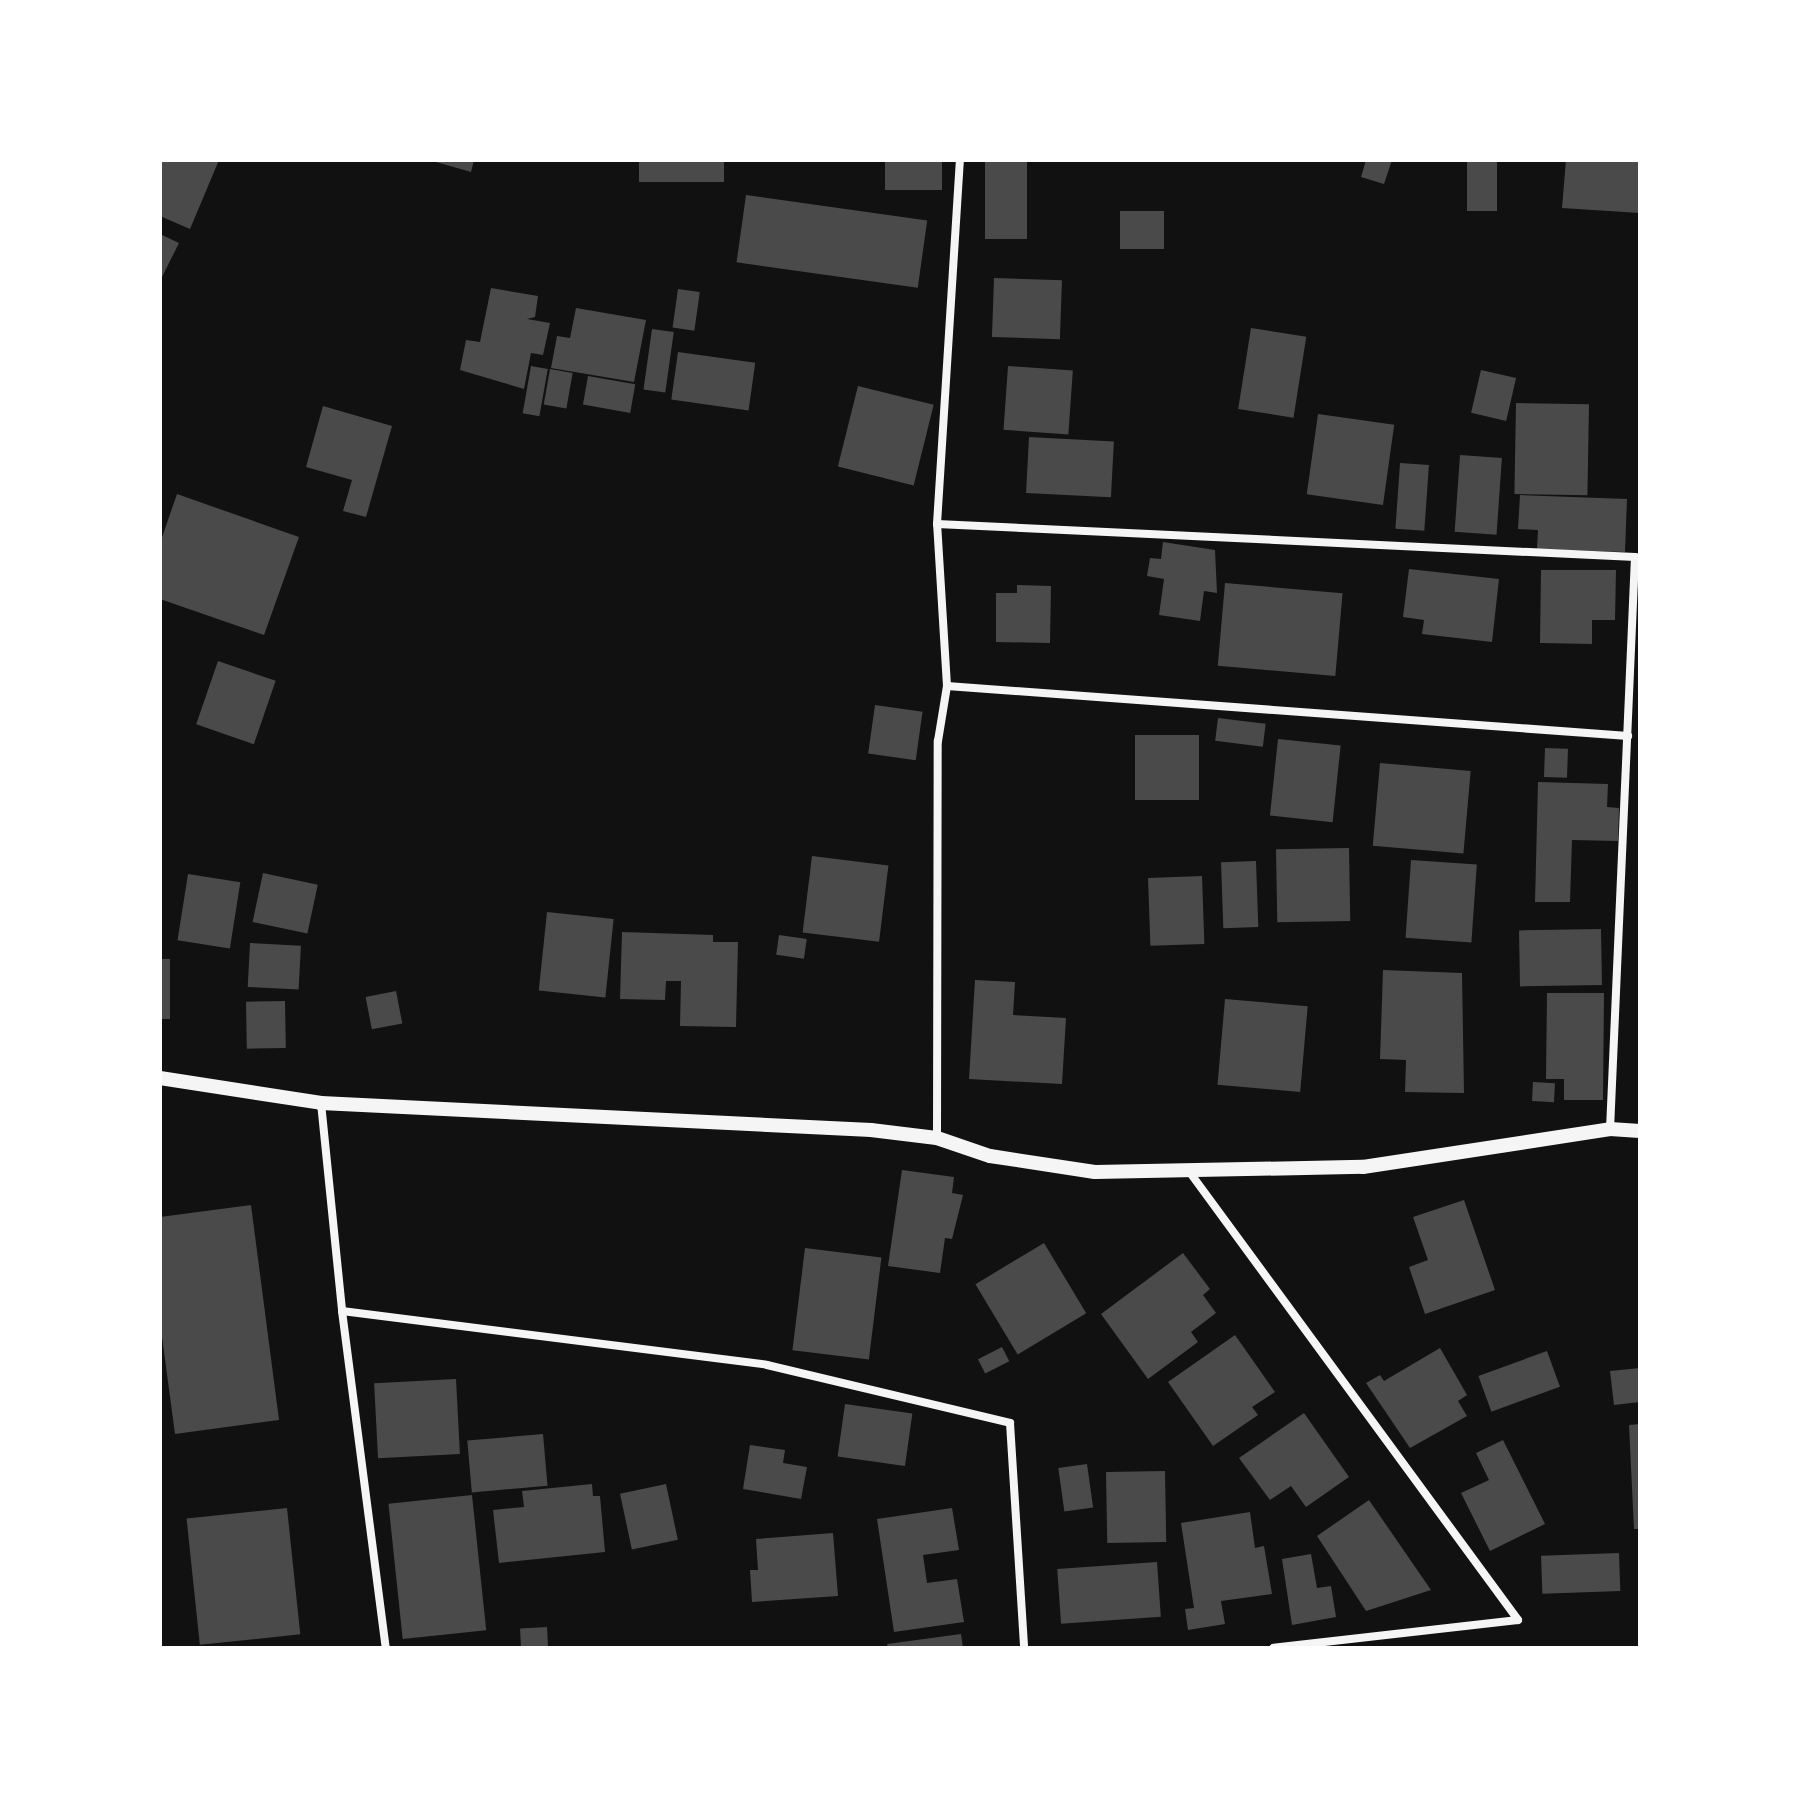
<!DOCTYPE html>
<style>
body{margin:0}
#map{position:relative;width:1800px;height:1808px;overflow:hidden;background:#111;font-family:Cabin,sans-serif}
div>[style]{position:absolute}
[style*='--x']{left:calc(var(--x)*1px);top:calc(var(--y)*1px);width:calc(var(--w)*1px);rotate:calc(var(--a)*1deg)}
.building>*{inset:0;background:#4a4a4a;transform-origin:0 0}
.minor>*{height:8px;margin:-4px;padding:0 4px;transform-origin:4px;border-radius:4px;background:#f5f5f5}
.tertiary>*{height:14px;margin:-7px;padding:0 7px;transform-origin:7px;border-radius:7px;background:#f5f5f5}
span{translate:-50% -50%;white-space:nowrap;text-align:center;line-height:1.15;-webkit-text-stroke:6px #fff;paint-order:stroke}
.frame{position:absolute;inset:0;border:162px solid #fff;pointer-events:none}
</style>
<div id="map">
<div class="building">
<div style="clip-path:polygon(160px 160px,219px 160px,190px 229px,160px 216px)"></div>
<div style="clip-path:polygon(429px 160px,474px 160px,471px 172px)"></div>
<div style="left:639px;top:160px;width:85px;height:22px"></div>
<div style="left:885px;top:160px;width:57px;height:30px"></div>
<div style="left:985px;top:160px;width:42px;height:79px"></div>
<div style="clip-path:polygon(1366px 160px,1392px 160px,1384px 184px,1361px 177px)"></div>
<div style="left:1467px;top:160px;width:30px;height:51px"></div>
<div style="clip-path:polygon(1566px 160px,1640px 160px,1640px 213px,1562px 208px)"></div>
<div style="left:746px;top:195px;width:183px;height:68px;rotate:8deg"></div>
<div style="left:1164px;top:211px;width:38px;height:44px;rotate:90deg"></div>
<div style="clip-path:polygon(160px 234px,179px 243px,160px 281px)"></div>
<div style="left:994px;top:278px;width:68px;height:59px;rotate:2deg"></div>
<div style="clip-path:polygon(491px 288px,538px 296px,535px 317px,527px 319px,550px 323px,543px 355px,531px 353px,524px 389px,460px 370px,466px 340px,480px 342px)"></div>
<div style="left:678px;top:289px;width:22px;height:39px;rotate:8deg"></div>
<div style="clip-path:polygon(576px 308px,646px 320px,634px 382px,551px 368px,557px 336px,570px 338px)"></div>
<div style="left:1251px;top:328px;width:56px;height:82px;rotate:9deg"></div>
<div style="left:652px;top:329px;width:22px;height:61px;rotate:8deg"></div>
<div style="left:678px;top:352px;width:78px;height:48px;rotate:8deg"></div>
<div style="left:531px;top:366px;width:17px;height:48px;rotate:10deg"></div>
<div style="left:1008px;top:366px;width:65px;height:64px;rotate:4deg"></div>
<div style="left:550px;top:369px;width:23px;height:36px;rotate:10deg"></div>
<div style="left:1481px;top:370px;width:36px;height:44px;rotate:13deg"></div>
<div style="left:588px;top:376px;width:48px;height:29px;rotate:10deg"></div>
<div style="left:858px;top:386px;width:78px;height:83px;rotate:14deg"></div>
<div style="left:1516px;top:403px;width:73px;height:91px;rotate:1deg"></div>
<div style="clip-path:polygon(323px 406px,392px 426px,366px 517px,343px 511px,352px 480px,306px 467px)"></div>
<div style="left:1318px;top:414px;width:77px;height:81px;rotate:8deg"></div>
<div style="left:1029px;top:437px;width:85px;height:56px;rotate:3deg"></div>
<div style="left:1460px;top:455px;width:42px;height:77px;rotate:4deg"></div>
<div style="left:1400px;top:463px;width:29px;height:66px;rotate:4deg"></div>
<div style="clip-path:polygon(177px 494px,299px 537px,264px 635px,160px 599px,160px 543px)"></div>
<div style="clip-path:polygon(1520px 495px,1627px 499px,1625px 552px,1537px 549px,1538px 530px,1518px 529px)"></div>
<div style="clip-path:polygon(1163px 542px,1215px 550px,1217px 593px,1204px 591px,1200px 621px,1159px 615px,1164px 579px,1147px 576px,1150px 558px,1161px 559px)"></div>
<div style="clip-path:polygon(1409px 569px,1499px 579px,1492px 642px,1422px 634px,1424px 620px,1403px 617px)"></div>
<div style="clip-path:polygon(1541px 570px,1616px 570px,1615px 620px,1592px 620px,1592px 644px,1540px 643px)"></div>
<div style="left:1225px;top:583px;width:118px;height:83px;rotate:5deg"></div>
<div style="clip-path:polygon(1017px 585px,1051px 586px,1050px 643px,996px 642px,996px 593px,1017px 593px)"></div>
<div style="left:218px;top:661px;width:61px;height:67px;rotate:19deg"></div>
<div style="left:875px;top:705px;width:48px;height:49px;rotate:8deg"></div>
<div style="left:1218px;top:718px;width:48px;height:23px;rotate:7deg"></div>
<div style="left:1199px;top:735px;width:65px;height:64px;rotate:90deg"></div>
<div style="left:1278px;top:739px;width:63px;height:77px;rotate:6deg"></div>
<div style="left:1545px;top:748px;width:23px;height:29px;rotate:2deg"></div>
<div style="left:1380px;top:763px;width:91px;height:83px;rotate:5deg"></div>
<div style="clip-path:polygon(1538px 782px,1608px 784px,1607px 807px,1619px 808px,1618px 841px,1572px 840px,1570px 902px,1535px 902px)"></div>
<div style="left:1349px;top:848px;width:73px;height:73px;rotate:89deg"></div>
<div style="left:812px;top:856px;width:77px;height:77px;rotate:7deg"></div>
<div style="left:1411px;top:860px;width:66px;height:78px;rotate:4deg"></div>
<div style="left:1256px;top:861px;width:66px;height:35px;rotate:88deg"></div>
<div style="left:263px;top:873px;width:56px;height:50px;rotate:12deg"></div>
<div style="left:188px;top:874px;width:53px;height:67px;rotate:9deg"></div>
<div style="left:1202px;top:876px;width:68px;height:54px;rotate:88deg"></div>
<div style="left:547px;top:912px;width:67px;height:79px;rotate:6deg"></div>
<div style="left:1601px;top:929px;width:56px;height:82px;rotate:89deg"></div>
<div style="clip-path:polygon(622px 932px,713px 935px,713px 942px,738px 942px,736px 1027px,680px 1026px,681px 981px,666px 981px,665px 1000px,620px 999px)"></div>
<div style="left:779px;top:935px;width:28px;height:20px;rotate:8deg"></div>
<div style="left:250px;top:943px;width:51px;height:44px;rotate:3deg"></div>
<div style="left:160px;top:959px;width:10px;height:60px"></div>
<div style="clip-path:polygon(1383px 970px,1462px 973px,1464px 1093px,1405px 1092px,1406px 1060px,1380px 1059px)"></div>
<div style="clip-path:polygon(975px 980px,1015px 982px,1013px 1015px,1066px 1018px,1062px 1084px,969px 1079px)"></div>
<div style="left:396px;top:991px;width:33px;height:31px;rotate:79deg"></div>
<div style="clip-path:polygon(1547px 993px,1604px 993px,1603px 1100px,1564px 1100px,1564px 1079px,1546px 1079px)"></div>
<div style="left:1225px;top:999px;width:83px;height:86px;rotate:5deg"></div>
<div style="left:285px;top:1001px;width:47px;height:39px;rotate:89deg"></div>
<div style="left:1533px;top:1082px;width:22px;height:19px;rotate:3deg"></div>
<div style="clip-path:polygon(902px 1170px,954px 1177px,952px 1193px,963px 1195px,952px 1239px,945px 1238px,940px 1273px,888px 1266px)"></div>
<div style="clip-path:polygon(1464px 1200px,1495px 1290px,1425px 1314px,1409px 1267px,1428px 1260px,1413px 1217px)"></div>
<div style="clip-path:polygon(251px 1205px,279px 1420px,175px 1434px,160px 1322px,160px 1217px)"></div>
<div style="left:1044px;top:1243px;width:82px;height:80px;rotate:59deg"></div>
<div style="left:805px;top:1248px;width:77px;height:103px;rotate:7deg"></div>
<div style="clip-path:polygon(1183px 1253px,1210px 1289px,1203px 1295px,1216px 1313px,1191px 1332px,1198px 1342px,1148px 1379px,1101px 1314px)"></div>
<div style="clip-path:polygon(1235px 1335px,1275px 1392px,1252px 1407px,1258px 1415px,1213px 1446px,1168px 1382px)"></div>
<div style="left:1002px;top:1347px;width:16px;height:27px;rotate:63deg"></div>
<div style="clip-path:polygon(1440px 1348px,1467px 1395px,1458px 1401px,1467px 1416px,1410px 1448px,1366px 1383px,1380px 1375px,1384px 1381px)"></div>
<div style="left:1547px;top:1351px;width:38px;height:73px;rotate:70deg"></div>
<div style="clip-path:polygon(1640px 1368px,1640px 1402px,1614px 1405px,1610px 1371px)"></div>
<div style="left:456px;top:1379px;width:75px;height:82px;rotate:87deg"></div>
<div style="left:845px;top:1404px;width:68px;height:53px;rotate:8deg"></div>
<div style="clip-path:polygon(1304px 1413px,1349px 1477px,1306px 1507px,1291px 1486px,1270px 1500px,1239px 1458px)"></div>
<div style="clip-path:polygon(1640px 1424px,1640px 1529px,1634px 1529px,1629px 1425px)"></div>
<div style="left:543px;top:1434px;width:52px;height:76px;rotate:85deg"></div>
<div style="clip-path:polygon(1503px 1440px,1545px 1524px,1490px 1551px,1461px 1493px,1489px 1480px,1476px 1453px)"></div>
<div style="clip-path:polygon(750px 1445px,785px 1450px,783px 1463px,807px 1467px,801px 1499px,743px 1489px)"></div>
<div style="left:1087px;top:1464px;width:44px;height:29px;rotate:82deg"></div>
<div style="left:1165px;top:1471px;width:71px;height:59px;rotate:89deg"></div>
<div style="clip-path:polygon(592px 1484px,593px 1496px,600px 1496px,605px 1552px,499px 1563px,493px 1510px,524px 1507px,522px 1491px)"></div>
<div style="left:666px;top:1484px;width:57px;height:47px;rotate:78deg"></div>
<div style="left:472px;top:1495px;width:136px;height:84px;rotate:84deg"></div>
<div style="clip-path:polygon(1369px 1500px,1431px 1590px,1366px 1611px,1317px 1536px)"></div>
<div style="left:287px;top:1508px;width:127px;height:101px;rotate:84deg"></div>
<div style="clip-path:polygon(952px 1508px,959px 1550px,923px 1555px,927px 1583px,957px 1579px,964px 1622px,894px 1632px,877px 1519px)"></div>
<div style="clip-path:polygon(1250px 1512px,1255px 1548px,1264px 1546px,1272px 1594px,1221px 1601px,1225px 1624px,1188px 1630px,1185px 1609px,1194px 1608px,1181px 1523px)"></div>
<div style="clip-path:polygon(833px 1533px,838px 1596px,752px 1602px,750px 1570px,758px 1570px,756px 1539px)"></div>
<div style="left:1619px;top:1553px;width:38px;height:78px;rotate:88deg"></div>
<div style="clip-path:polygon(1311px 1554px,1317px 1588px,1331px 1586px,1336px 1617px,1292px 1625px,1282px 1559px)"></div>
<div style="left:1157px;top:1562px;width:55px;height:100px;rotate:86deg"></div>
<div style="left:547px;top:1627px;width:21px;height:27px;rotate:87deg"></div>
<div style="clip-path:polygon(961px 1634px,963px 1648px,888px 1648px,887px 1644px)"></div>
</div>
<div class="minor">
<div style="--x:937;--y:524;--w:699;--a:2.71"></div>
<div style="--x:1635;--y:557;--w:573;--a:92.5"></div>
<div style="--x:947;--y:686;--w:683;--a:4.2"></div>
<div style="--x:321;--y:1103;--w:209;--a:84.2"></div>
<div style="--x:342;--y:1311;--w:340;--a:82.6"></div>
<div style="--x:937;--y:1138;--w:397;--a:-89.9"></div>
<div style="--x:938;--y:741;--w:56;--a:-80.7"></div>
<div style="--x:947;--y:686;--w:162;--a:-93.5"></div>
<div style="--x:937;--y:524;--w:365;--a:-86.4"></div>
<div style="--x:1191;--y:1174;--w:553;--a:53.75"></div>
<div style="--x:1518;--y:1620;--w:246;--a:173.5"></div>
<div style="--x:342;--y:1311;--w:428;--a:7.2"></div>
<div style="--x:767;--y:1365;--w:250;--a:13.4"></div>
<div style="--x:1010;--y:1423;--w:225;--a:86.4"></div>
</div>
<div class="tertiary">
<div style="--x:160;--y:1078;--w:163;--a:8.8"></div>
<div style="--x:321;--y:1103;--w:551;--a:2.81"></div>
<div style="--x:871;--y:1130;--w:66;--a:6.9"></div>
<div style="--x:937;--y:1138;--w:56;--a:18.8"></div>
<div style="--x:990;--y:1156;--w:106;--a:8.7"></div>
<div style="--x:1095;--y:1172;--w:268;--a:-1.1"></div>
<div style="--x:1363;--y:1167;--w:250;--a:-8.7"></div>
<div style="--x:1610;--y:1129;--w:30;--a:4"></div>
</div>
<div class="frame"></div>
</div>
